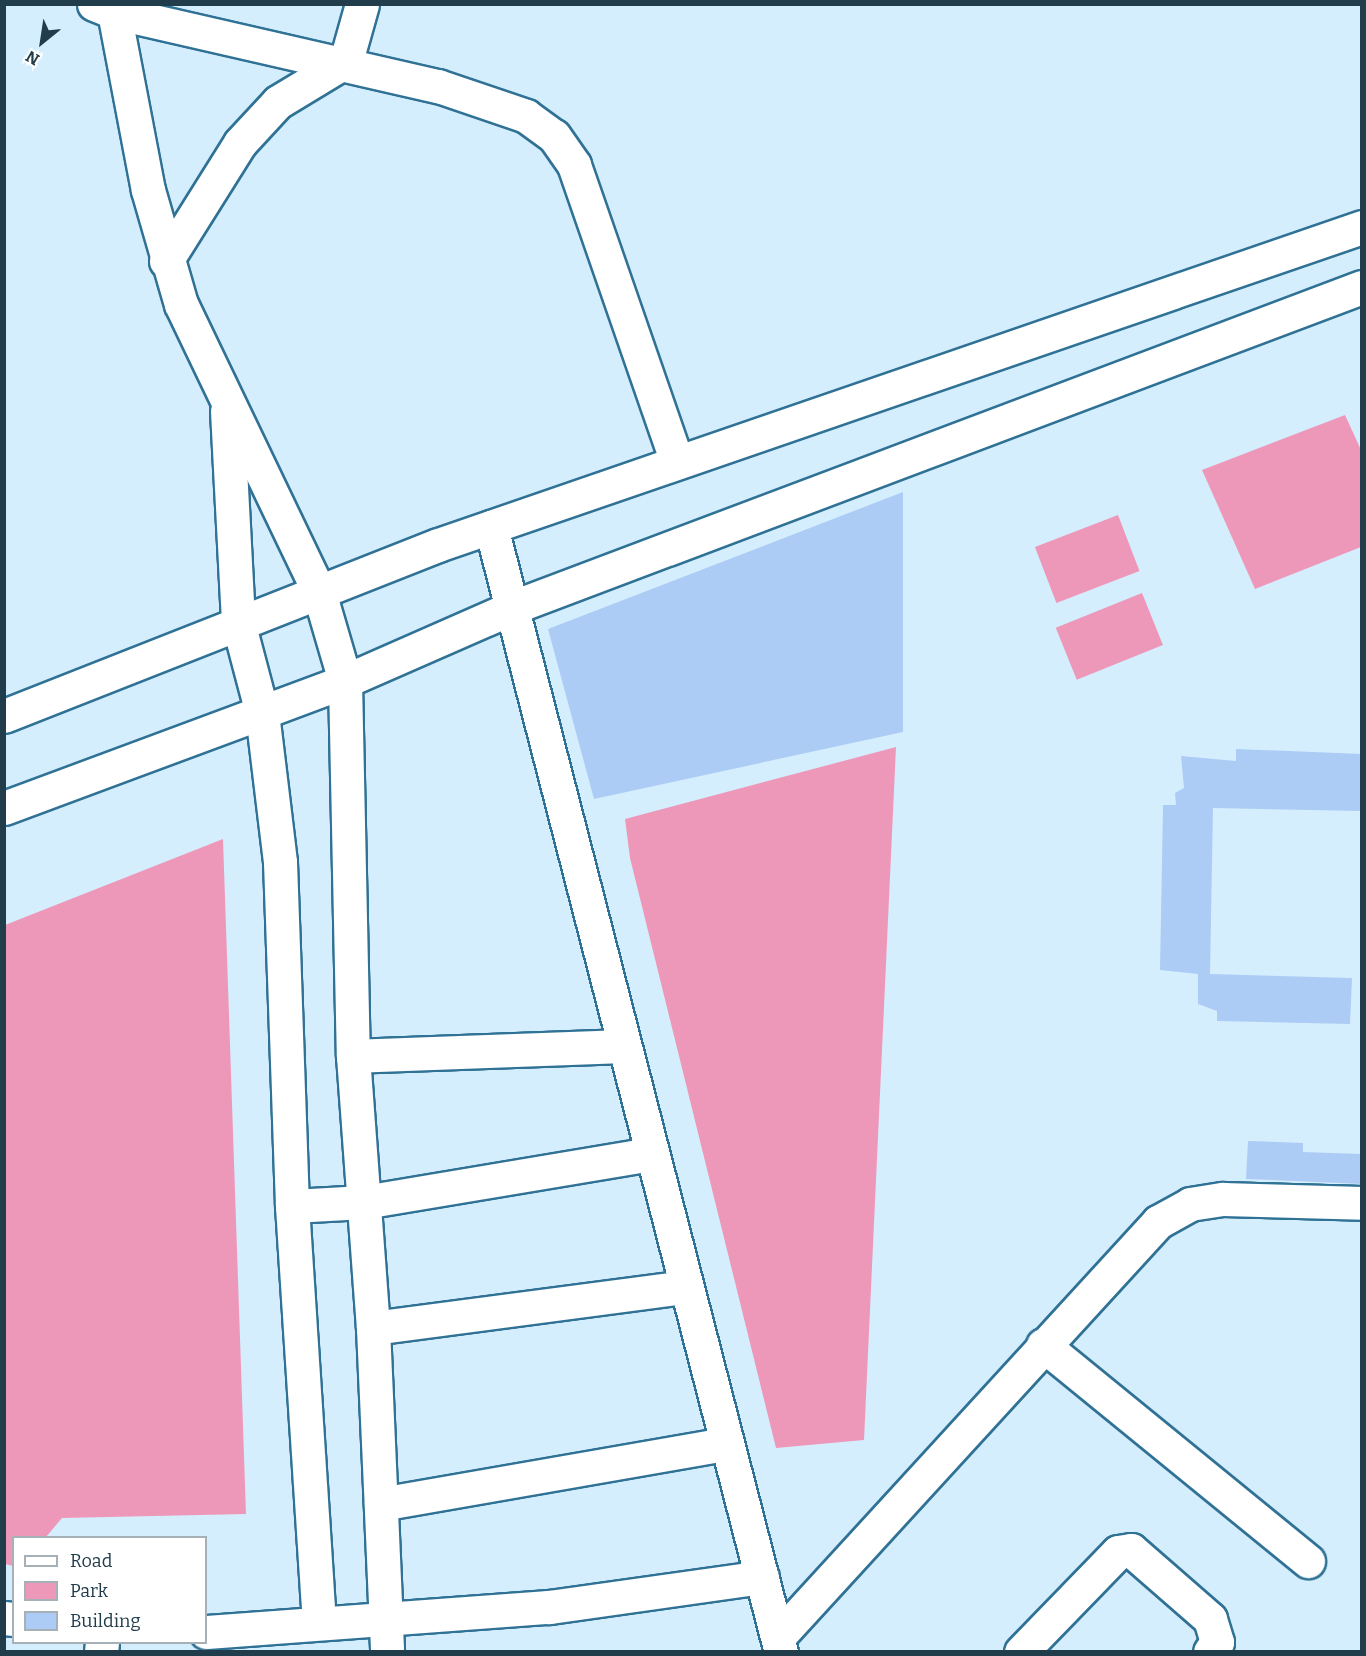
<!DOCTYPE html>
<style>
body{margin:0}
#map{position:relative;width:1366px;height:1656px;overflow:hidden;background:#d5eefe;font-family:Bitter,serif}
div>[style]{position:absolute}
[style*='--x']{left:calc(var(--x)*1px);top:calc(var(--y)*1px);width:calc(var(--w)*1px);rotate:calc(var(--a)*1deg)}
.green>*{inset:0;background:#ee98b9;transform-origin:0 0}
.building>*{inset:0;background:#adccf5}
.roads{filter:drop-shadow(2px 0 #307295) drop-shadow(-2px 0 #307295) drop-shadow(0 2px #307295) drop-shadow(0 -2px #307295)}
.minor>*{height:33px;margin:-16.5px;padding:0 16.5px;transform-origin:16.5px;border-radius:16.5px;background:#fff}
span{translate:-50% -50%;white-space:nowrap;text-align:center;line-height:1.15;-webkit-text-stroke:5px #fff;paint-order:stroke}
.frame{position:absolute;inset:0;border:6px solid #213d4c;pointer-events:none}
.legend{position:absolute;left:12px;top:1536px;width:195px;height:108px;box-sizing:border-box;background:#fff;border:2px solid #a6b1b7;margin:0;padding:8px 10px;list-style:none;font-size:18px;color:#213d4c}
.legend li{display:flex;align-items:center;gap:12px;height:30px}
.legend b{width:30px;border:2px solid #a6b1b7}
.north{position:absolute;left:12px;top:12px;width:60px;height:60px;-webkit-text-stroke:4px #fff;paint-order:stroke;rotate:210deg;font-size:16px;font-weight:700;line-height:24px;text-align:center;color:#213d4c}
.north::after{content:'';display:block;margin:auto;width:21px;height:27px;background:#213d4c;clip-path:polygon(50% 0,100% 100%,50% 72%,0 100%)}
</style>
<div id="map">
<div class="green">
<div style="clip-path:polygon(1345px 415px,1361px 450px,1361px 547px,1255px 589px,1202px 470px)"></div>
<div style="left:1118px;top:515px;width:60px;height:89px;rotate:69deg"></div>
<div style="left:1142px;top:593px;width:56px;height:93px;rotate:68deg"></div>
<div style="clip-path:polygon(896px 747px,864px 1440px,776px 1448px,630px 858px,625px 819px)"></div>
<div style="clip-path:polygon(223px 839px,246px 1514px,62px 1518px,46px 1537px,14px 1538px,13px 1566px,5px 1564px,5px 925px)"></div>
</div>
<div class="building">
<div style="clip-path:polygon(903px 492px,903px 732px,594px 799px,548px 629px)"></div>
<div style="clip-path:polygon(1236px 749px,1362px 754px,1362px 811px,1213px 808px,1210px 974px,1352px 978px,1350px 1024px,1217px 1021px,1217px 1011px,1198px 1004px,1198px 974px,1160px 970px,1163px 805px,1176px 805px,1175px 793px,1184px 788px,1181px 756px,1236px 761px)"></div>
<div style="clip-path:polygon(1248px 1141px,1303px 1143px,1303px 1152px,1362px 1154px,1362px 1184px,1246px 1179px)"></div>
</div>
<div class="roads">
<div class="minor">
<div style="--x:94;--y:4;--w:22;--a:22"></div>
<div style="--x:114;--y:12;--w:181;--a:79.2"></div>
<div style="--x:148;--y:190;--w:119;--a:73.9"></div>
<div style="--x:181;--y:304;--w:319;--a:64.4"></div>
<div style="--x:319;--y:592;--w:93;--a:73.7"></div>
<div style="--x:345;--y:681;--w:375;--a:88.8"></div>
<div style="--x:353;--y:1056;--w:273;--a:85.8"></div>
<div style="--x:373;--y:1328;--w:324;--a:87.5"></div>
<div style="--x:114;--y:12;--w:332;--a:12.9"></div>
<div style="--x:438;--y:86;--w:93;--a:18.8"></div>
<div style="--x:526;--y:116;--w:34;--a:36"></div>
<div style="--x:554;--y:136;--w:35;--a:55"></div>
<div style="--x:574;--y:165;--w:311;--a:70.9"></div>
<div style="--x:166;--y:261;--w:139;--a:-57.9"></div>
<div style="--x:240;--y:143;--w:56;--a:-47.2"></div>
<div style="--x:278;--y:102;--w:79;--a:-31.1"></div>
<div style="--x:346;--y:61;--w:59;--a:-74.3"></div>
<div style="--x:227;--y:411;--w:211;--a:87"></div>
<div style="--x:238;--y:622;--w:94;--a:75.2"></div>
<div style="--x:262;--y:713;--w:150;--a:83.1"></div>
<div style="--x:280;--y:862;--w:344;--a:88"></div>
<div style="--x:292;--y:1206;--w:416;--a:86.3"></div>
<div style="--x:491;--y:527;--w:1162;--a:75.55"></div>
<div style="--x:4;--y:716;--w:466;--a:-21.5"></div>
<div style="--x:438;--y:545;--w:977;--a:-18.99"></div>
<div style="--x:4;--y:808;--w:364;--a:-20.4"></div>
<div style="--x:345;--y:681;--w:187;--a:-23.7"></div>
<div style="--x:516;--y:606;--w:904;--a:-20.66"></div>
<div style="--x:353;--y:1056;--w:269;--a:-2.1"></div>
<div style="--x:292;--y:1206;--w:72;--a:-3.2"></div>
<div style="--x:364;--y:1202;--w:290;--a:-9.5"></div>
<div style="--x:373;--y:1328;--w:313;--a:-7.5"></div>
<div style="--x:1043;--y:1345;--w:342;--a:39.2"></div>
<div style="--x:381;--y:1504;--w:350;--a:-9.9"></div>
<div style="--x:4;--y:1618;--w:10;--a:6"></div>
<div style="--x:206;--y:1632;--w:344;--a:-4.2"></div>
<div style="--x:549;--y:1607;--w:215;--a:-8"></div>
<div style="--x:778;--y:1637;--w:563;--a:-47.52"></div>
<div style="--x:1158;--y:1222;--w:37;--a:-29"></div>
<div style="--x:1190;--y:1204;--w:33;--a:-9"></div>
<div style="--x:1223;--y:1199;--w:139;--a:1.6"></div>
<div style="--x:101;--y:1652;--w:10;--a:-84"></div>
<div style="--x:1021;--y:1652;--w:139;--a:-45.9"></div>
<div style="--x:1118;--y:1552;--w:13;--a:-9"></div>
<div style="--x:1131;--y:1550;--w:105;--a:41.1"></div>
<div style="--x:1210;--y:1619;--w:24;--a:73"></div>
<div style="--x:1217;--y:1642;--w:12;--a:125"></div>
</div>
</div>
<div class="frame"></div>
<ul class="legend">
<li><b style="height:8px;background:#fff"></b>Road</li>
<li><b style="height:16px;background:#ee98b9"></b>Park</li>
<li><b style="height:16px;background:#adccf5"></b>Building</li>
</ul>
<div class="north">N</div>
</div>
